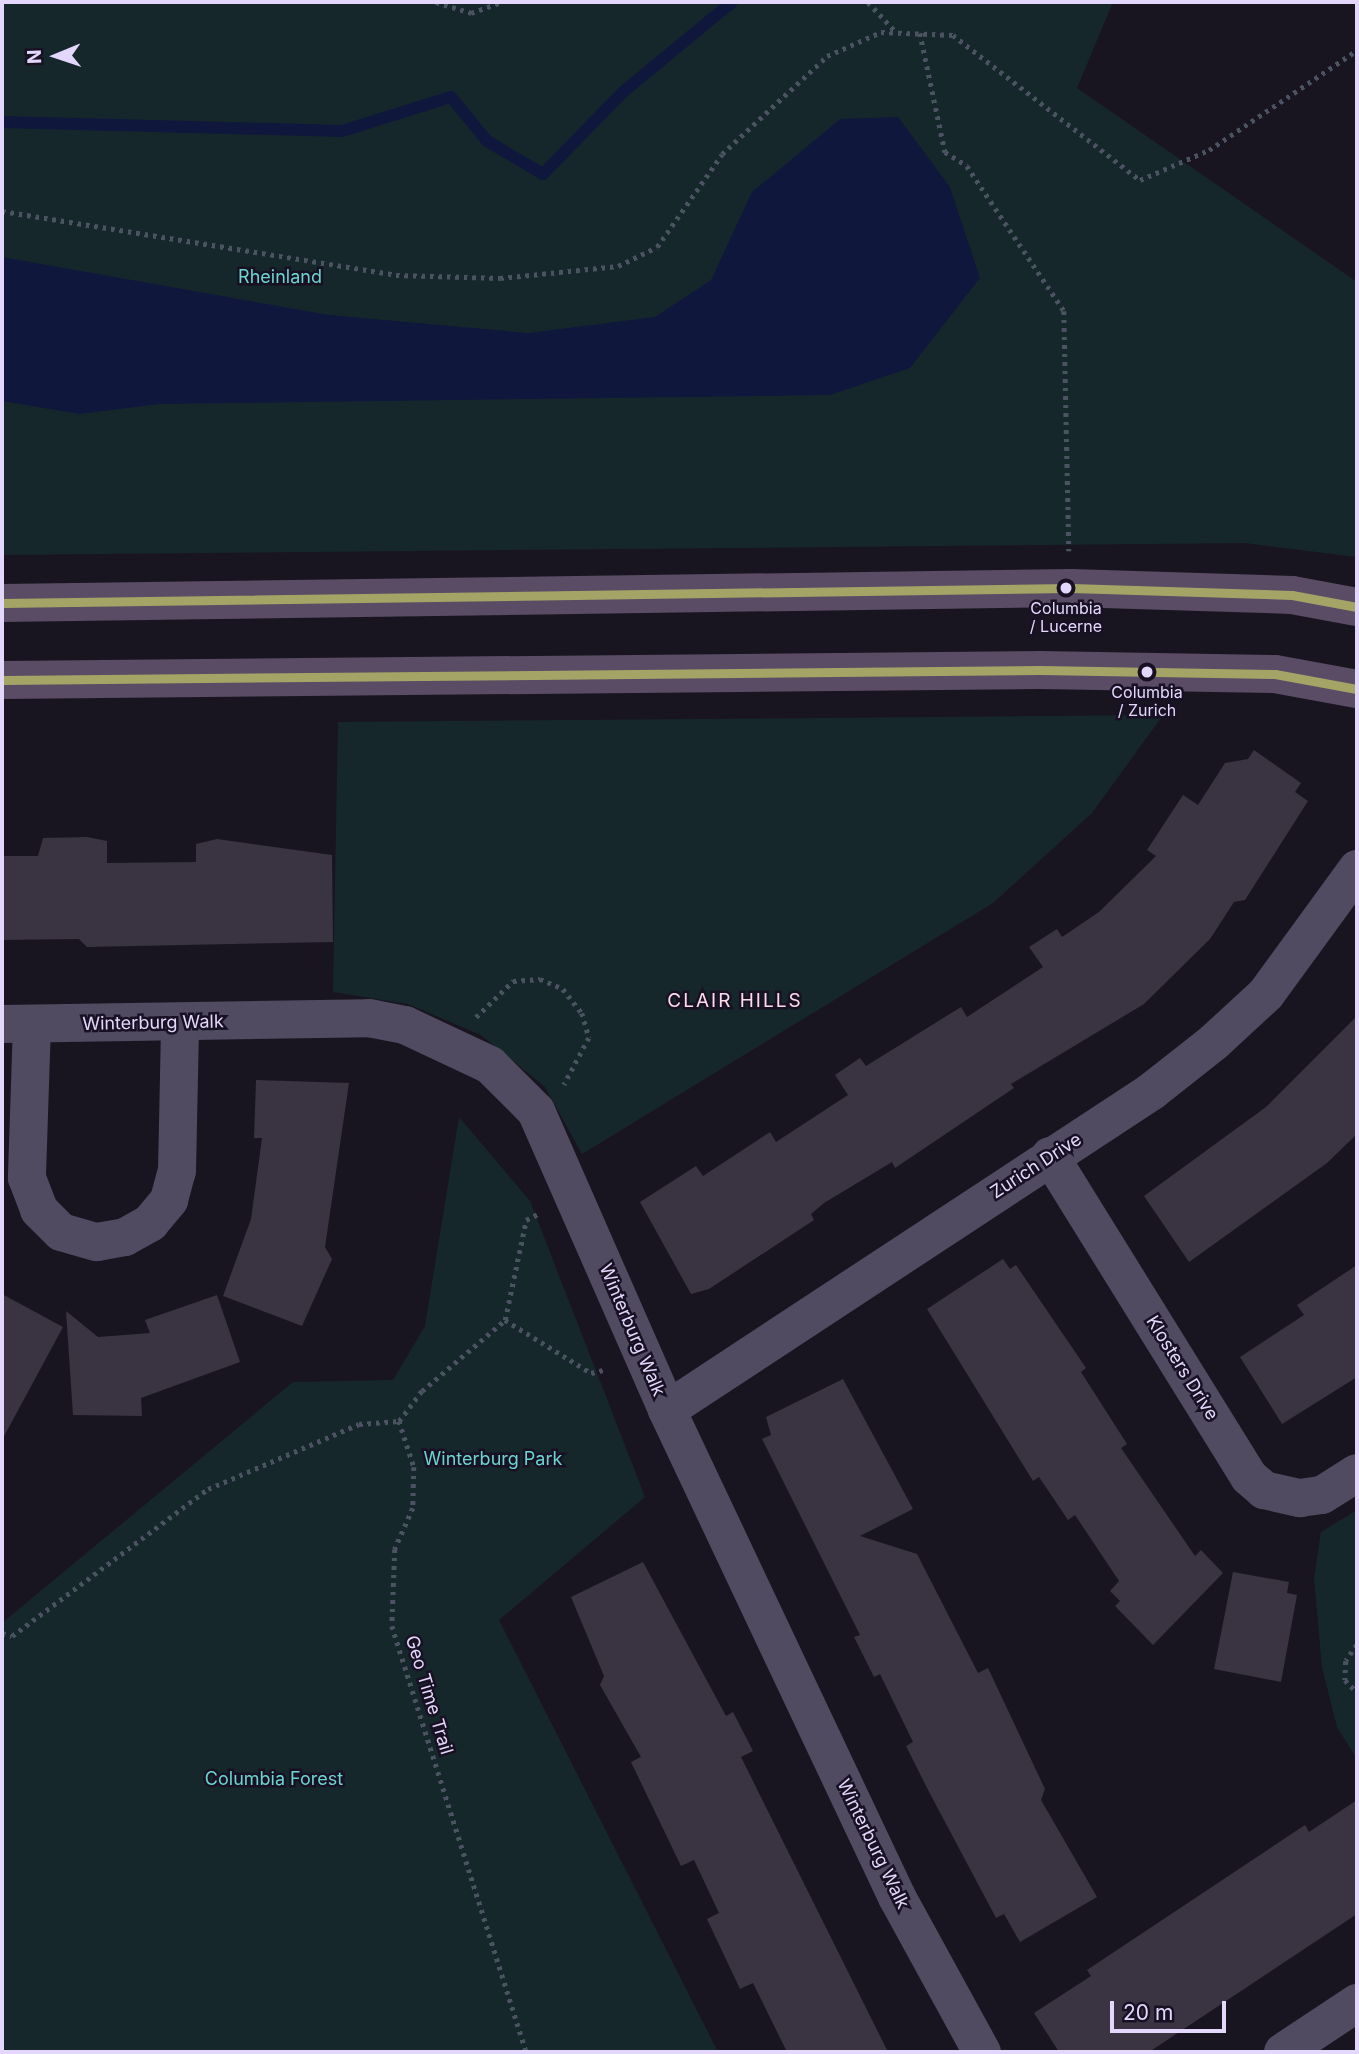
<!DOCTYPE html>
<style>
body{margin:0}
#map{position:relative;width:1359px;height:2054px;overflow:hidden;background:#191520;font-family:Inter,sans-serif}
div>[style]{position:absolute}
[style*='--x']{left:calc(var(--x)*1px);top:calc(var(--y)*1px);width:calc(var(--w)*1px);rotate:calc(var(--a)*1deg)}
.green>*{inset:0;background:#16272c}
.water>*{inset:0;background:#10173c}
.stream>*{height:12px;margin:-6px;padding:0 6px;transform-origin:6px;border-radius:6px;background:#10173c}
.building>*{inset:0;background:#393342}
.path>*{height:4.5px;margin-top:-2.25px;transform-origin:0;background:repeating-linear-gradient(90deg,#4b5261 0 3.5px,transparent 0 8.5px)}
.minor>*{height:38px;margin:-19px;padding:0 19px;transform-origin:19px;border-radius:19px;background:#504b60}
.major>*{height:38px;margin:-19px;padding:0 19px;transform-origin:19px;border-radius:19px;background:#594c64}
.bus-1>*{height:9px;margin:-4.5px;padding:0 4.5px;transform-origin:4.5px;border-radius:4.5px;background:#a4a466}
.dots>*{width:19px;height:19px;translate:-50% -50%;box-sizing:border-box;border:4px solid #181124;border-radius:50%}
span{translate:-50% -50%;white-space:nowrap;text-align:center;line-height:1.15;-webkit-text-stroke:5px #181124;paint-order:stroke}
.bus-label{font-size:16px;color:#e3d8fb}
.park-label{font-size:18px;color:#6bd5cf}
.street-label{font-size:18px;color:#e3d8fb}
.neighbourhood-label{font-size:19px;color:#fbdae9;letter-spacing:2px}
.frame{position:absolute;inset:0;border:4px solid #e3d8fb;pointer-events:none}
.north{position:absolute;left:21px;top:21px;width:70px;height:70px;-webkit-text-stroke:5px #181124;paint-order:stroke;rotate:268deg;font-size:19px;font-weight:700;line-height:28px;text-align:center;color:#e3d8fb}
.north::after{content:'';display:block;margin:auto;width:24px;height:32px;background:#e3d8fb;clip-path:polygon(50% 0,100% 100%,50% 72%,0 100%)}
.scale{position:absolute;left:1110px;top:2001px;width:116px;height:32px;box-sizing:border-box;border:4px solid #e3d8fb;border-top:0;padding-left:9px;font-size:21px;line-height:24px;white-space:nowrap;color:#e3d8fb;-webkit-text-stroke:5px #181124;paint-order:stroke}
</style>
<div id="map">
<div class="green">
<div style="clip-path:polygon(2px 2px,1113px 2px,1077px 88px,1357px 282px,1357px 557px,1245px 543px,2px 555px)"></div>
<div style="clip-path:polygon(1163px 715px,1092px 813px,993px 903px,582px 1154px,545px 1087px,481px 1035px,408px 1004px,333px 992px,338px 722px)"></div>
<div style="clip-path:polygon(459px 1117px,530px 1201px,645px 1497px,499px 1620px,718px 2052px,2px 2052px,2px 1623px,293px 1382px,393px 1380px,425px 1326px)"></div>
<div style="clip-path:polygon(1357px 1510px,1357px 1759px,1337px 1727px,1322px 1667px,1314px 1578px,1321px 1532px)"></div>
</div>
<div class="water">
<div style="clip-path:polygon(898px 117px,950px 187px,980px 278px,910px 368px,830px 395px,160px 404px,79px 414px,2px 401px,2px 257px,329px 315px,528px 333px,655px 317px,711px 280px,752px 192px,840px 119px)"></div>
</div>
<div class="stream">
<div style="--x:2;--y:122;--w:340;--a:1.5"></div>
<div style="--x:342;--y:131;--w:114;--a:-17.3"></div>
<div style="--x:451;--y:97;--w:57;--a:50.7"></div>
<div style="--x:487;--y:141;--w:65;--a:30.5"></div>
<div style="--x:543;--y:174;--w:115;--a:-45.7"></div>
<div style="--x:623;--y:92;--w:141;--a:-39.5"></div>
</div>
<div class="building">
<div style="clip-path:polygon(1254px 750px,1301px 783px,1295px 792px,1308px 801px,1245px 900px,1234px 902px,1210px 939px,1144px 1004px,1011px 1084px,1014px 1088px,895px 1168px,892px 1162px,824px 1203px,811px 1214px,814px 1220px,709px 1289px,691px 1294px,640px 1202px,696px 1166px,703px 1176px,770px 1132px,776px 1142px,848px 1095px,835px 1075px,860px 1058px,866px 1066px,961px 1007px,967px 1017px,1043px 967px,1029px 947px,1057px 929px,1062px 937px,1099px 912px,1156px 856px,1147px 850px,1183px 795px,1198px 805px,1225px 763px,1248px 759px)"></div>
<div style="clip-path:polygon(87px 837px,107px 841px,107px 863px,196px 862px,196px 844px,217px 839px,332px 855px,333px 942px,87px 947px,79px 939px,2px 940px,2px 856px,38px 856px,43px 838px)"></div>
<div style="clip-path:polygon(1357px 1016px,1357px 1134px,1327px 1163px,1189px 1262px,1144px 1196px,1266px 1107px)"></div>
<div style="clip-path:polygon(256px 1080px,349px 1083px,325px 1247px,332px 1259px,302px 1326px,223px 1296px,251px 1219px,262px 1138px,254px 1138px)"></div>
<div style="clip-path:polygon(1003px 1259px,1010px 1269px,1016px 1265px,1086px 1368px,1081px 1372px,1127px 1444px,1121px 1448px,1195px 1556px,1201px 1550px,1223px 1573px,1153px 1645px,1115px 1606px,1120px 1601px,1110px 1591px,1119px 1581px,1075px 1515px,1068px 1520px,1039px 1477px,1033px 1481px,927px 1309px)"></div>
<div style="clip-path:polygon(1357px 1265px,1357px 1377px,1282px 1424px,1240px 1357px,1304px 1315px,1297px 1305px)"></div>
<div style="clip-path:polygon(2px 1294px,63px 1327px,2px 1440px)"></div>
<div style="clip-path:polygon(217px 1295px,240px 1362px,141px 1398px,142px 1416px,73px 1415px,66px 1311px,98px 1337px,150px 1333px,145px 1320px)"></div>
<div style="clip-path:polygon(843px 1379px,913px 1509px,860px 1536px,917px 1554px,978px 1673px,988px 1668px,1045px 1789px,1041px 1800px,1097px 1897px,1020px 1942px,1004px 1914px,996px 1918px,927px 1788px,906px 1746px,913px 1742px,880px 1674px,874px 1677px,854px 1637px,860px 1635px,762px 1439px,771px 1435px,766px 1417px)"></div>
<div style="clip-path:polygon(643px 1562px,726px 1716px,733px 1712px,753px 1751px,741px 1757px,888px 2052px,787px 2052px,753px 1983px,740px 1989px,707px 1919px,719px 1913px,694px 1860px,681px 1866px,631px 1762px,641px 1757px,600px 1685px,604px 1676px,571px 1597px)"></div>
<div style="clip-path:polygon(1233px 1572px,1289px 1582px,1287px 1593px,1297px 1595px,1281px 1682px,1214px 1669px)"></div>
<div style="clip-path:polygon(1357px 1800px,1357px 1914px,1149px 2052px,1059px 2052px,1034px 2013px,1091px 1976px,1087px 1970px,1305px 1825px,1309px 1832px)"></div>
</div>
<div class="path">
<div style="--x:436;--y:2;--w:37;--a:17"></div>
<div style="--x:471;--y:13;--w:32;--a:-20"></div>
<div style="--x:868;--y:2;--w:41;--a:47"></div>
<div style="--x:920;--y:33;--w:122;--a:78.1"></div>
<div style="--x:945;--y:152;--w:26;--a:32"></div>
<div style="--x:967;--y:166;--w:174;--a:56.2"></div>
<div style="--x:1064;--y:311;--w:240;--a:88.8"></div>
<div style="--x:2;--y:211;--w:399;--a:9.2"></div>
<div style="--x:396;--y:275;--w:104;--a:1.7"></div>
<div style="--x:500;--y:278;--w:119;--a:-5.8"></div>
<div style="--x:618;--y:266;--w:43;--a:-26"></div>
<div style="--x:657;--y:247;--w:113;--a:-55"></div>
<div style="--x:722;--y:154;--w:144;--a:-43"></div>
<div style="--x:827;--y:56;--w:59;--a:-24"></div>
<div style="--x:881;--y:32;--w:72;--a:2.4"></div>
<div style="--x:953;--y:35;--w:237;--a:37.8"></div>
<div style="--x:1140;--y:180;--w:75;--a:-23.5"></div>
<div style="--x:1209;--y:150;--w:179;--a:-34"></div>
<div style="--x:476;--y:1017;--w:52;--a:-44.2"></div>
<div style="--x:513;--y:981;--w:27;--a:-4"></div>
<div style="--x:540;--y:979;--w:25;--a:23"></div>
<div style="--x:563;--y:989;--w:31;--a:52"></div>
<div style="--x:582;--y:1013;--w:26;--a:74"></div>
<div style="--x:589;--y:1038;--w:53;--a:118"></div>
<div style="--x:505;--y:1320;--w:101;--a:31.6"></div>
<div style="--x:591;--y:1373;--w:16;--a:-14"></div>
<div style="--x:399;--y:1421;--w:48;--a:71.9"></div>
<div style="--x:414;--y:1467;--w:41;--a:91.4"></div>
<div style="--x:413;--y:1508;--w:45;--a:113.7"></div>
<div style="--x:395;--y:1549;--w:77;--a:92.2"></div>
<div style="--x:392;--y:1626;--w:447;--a:72.5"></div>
<div style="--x:399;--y:1421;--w:38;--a:-53"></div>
<div style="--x:422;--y:1391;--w:109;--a:-40.5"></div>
<div style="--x:505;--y:1320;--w:102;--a:-78.1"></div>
<div style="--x:526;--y:1220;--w:16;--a:-27"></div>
<div style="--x:2;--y:1633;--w:10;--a:17"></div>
<div style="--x:12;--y:1636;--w:245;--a:-36.9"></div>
<div style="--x:208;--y:1489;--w:164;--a:-23.3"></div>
<div style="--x:359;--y:1424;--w:40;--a:-4.3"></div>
<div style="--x:1357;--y:1645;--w:19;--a:125"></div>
<div style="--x:1346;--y:1661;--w:19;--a:93"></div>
<div style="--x:1345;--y:1680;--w:17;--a:45"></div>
<div style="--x:671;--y:2052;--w:22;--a:0"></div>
</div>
<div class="minor">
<div style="--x:2;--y:1024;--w:367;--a:-0.9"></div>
<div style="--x:369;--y:1018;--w:37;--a:11"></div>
<div style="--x:405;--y:1025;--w:94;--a:25.2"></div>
<div style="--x:490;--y:1065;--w:65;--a:45"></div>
<div style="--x:536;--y:1111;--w:326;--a:66.3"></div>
<div style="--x:667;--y:1410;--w:539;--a:64.72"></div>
<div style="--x:897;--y:1897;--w:177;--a:61.3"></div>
<div style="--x:32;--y:1024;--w:154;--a:91.9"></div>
<div style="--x:27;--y:1178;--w:34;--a:69"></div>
<div style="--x:39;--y:1210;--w:31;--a:45"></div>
<div style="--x:61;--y:1232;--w:37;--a:16"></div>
<div style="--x:97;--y:1242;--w:28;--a:-10"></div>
<div style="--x:125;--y:1237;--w:29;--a:-29"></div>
<div style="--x:150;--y:1223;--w:30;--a:-50"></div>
<div style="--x:169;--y:1200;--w:30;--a:-75"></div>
<div style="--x:177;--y:1171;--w:147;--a:-88.8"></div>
<div style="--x:1050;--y:1156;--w:378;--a:58.2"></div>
<div style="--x:1249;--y:1477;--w:20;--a:41"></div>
<div style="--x:1264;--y:1490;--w:37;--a:13"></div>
<div style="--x:1300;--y:1498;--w:22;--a:-8"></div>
<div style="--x:1322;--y:1495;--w:41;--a:-32.2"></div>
<div style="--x:667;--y:1410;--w:581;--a:-33.33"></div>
<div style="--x:1152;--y:1091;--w:79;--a:-38.3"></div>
<div style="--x:1214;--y:1042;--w:71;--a:-42.7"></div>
<div style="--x:1266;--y:994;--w:155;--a:-53.9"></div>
<div style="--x:1283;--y:2052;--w:89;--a:-33.5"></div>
</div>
<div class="major">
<div style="--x:2;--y:603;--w:1069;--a:-0.8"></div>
<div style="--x:1071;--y:588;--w:221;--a:1.8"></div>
<div style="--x:1292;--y:595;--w:66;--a:10.5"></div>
<div style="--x:2;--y:680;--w:1038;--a:-0.55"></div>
<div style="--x:1040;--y:670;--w:235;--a:1"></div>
<div style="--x:1275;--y:674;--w:83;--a:10.4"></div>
</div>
<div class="bus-1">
<div style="--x:2;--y:603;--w:1069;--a:-0.8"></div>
<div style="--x:1071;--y:588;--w:221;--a:1.8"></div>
<div style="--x:1292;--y:595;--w:66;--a:10.5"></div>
<div style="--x:2;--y:680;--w:1038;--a:-0.55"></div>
<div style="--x:1040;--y:670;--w:235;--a:1"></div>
<div style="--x:1275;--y:674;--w:83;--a:10.4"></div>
</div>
<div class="dots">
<div style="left:1066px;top:588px;background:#e3d8fb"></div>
<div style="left:1147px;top:672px;background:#e3d8fb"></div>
</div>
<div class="bus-label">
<span style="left:1066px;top:617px">Columbia<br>/ Lucerne</span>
<span style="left:1147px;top:701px">Columbia<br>/ Zurich</span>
</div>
<div class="park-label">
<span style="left:280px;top:277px">Rheinland</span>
<span style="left:493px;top:1459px">Winterburg Park</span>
<span style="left:274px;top:1779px">Columbia Forest</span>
</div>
<div class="street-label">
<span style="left:153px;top:1023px;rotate:-1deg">Winterburg Walk</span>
<span style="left:1036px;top:1166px;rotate:-33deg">Zurich Drive</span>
<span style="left:632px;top:1330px;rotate:67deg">Winterburg Walk</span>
<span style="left:1182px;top:1368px;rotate:58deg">Klosters Drive</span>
<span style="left:429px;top:1695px;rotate:73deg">Geo Time Trail</span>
<span style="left:873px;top:1844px;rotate:64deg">Winterburg Walk</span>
</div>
<div class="neighbourhood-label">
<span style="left:735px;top:1001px">CLAIR HILLS</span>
</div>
<div class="frame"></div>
<div class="north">N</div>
<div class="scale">20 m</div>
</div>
